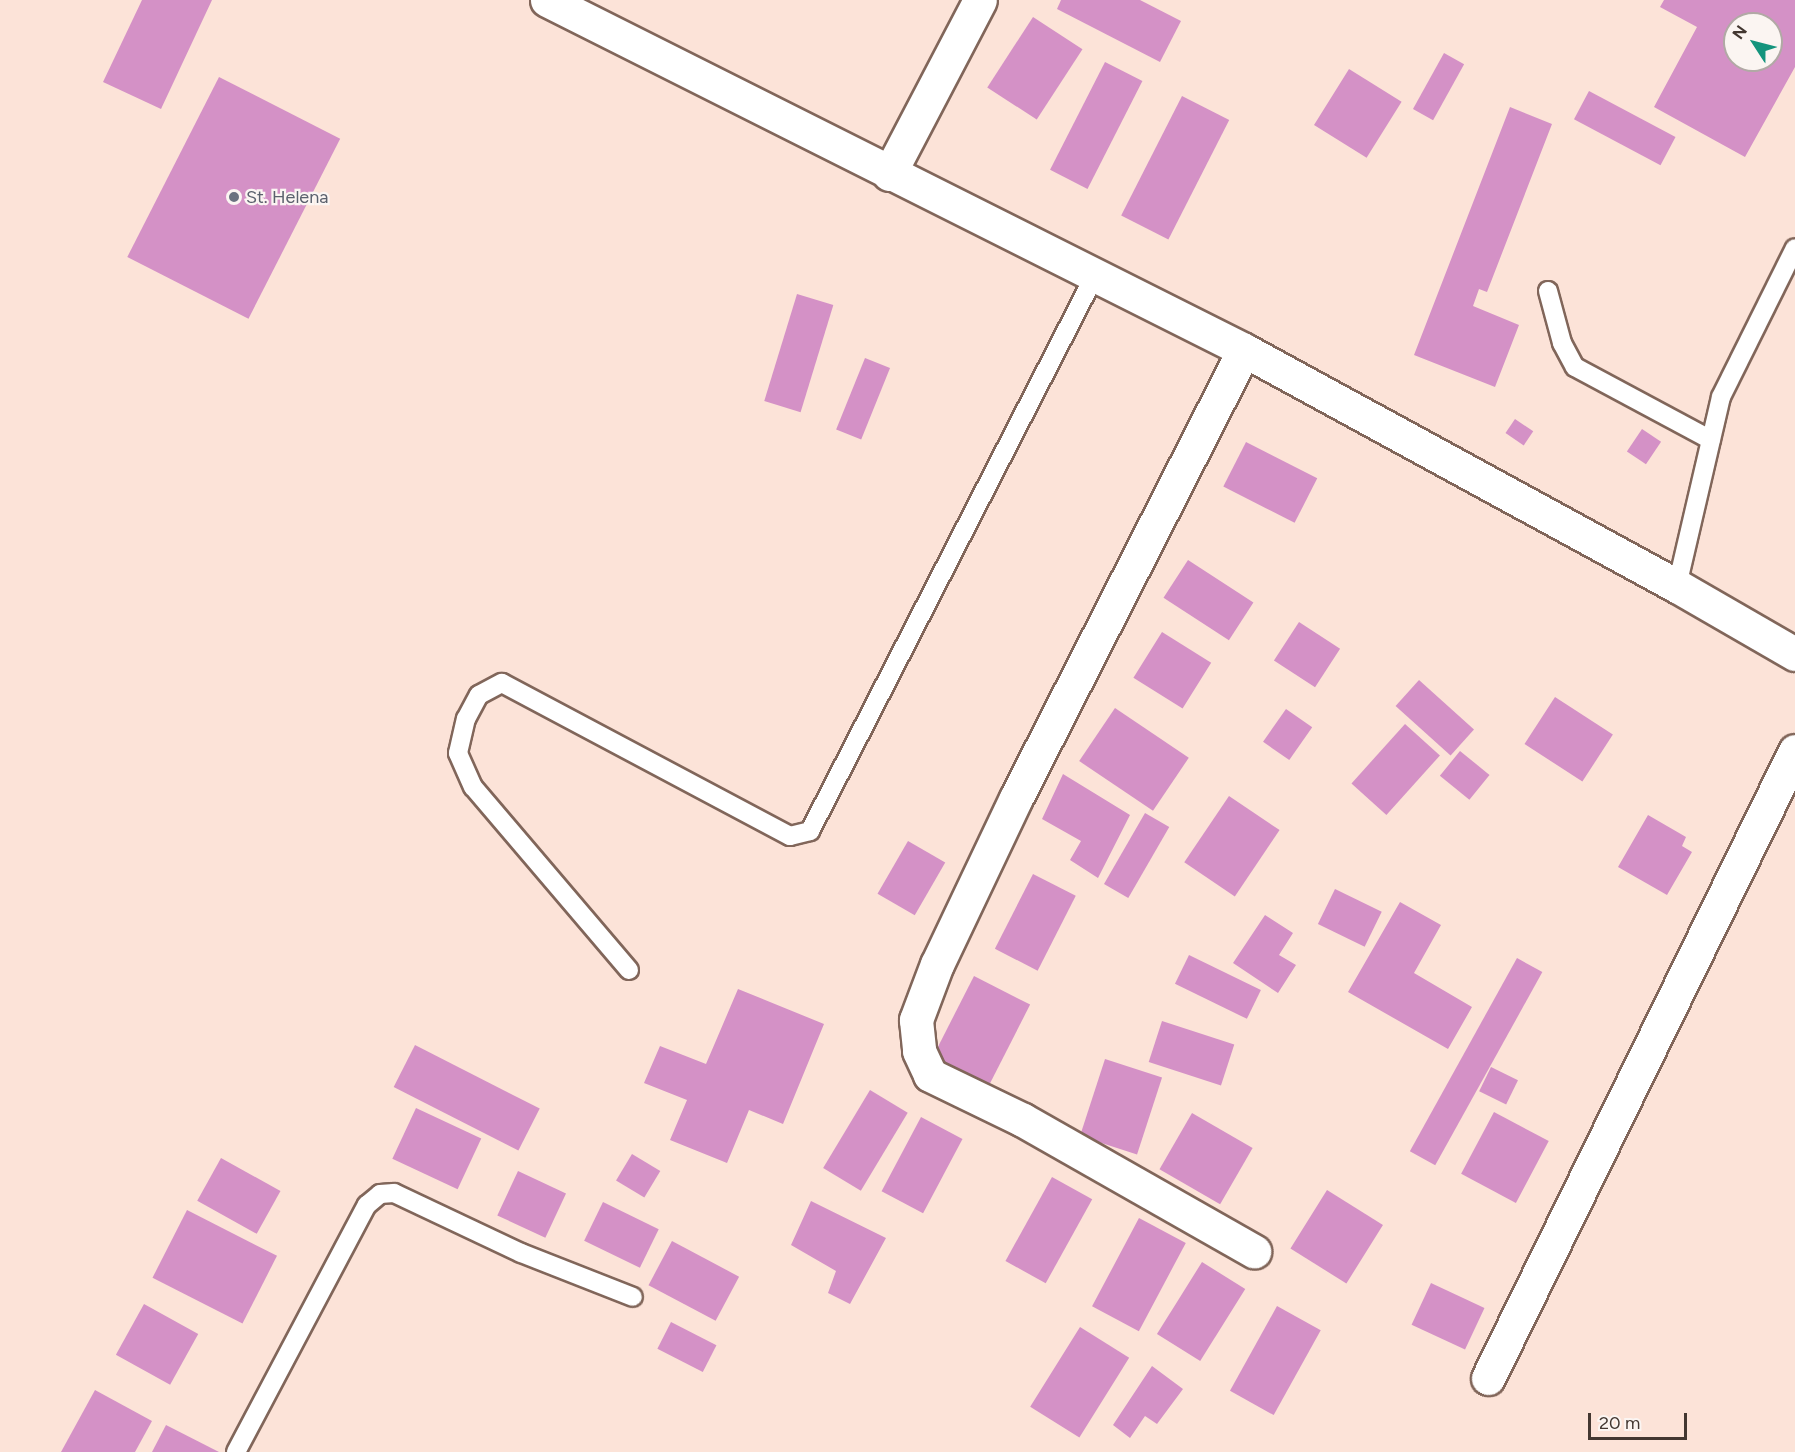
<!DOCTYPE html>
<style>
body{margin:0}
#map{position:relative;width:1795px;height:1452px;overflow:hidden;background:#fce3d8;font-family:Figtree,sans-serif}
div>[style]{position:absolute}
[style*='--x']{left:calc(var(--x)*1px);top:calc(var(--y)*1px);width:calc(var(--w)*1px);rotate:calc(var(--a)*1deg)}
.building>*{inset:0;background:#d491c6;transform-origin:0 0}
.roads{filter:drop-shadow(2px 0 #81665a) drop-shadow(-2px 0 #81665a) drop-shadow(0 2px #81665a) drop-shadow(0 -2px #81665a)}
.service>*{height:18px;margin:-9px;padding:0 9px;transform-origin:9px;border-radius:9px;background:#fff}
.minor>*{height:33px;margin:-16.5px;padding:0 16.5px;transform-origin:16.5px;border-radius:16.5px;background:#fff}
.dots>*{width:16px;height:16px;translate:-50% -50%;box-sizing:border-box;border:3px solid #fbf5f2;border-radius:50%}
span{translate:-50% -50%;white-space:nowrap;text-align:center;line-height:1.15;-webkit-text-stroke:4.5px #fbf5f2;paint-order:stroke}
.worship-label{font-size:18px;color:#5b616d}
.left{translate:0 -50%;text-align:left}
.north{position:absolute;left:1723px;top:12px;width:60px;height:60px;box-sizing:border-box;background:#fbf5f2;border:2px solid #b1a9a5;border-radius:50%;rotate:306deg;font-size:16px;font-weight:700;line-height:24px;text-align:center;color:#433731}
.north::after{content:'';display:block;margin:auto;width:21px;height:27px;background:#14947d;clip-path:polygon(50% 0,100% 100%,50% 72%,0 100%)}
.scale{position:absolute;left:1588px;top:1413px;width:99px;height:27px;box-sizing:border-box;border:3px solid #433731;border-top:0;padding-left:8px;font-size:18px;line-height:21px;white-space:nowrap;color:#433731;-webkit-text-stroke:4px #fbf5f2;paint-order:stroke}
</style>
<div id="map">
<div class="building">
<div style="clip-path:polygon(142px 0,212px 0,161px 109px,103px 82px)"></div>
<div style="clip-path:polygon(1061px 0,1140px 0,1181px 21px,1160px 62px,1057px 9px)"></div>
<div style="clip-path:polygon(evenodd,1664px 0,1795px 0,1795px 67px,1745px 157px,1654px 107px,1697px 27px,1660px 7px,1664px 0,1735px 24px,1771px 24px,1771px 60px,1735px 60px,1735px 24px)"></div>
<div style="left:1033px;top:17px;width:59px;height:84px;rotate:33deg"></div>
<div style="left:1444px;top:53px;width:23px;height:64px;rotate:29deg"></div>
<div style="left:1105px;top:62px;width:42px;height:121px;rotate:27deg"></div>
<div style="left:1349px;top:69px;width:62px;height:66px;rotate:32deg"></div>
<div style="left:219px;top:77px;width:136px;height:202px;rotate:27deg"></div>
<div style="left:1589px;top:91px;width:98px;height:32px;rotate:28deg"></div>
<div style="left:1182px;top:96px;width:53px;height:134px;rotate:27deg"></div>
<div style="clip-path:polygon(1510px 107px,1552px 124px,1487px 292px,1479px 289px,1473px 306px,1519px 325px,1495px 387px,1414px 355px)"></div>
<div style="left:797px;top:294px;width:38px;height:112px;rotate:17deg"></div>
<div style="left:865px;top:358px;width:27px;height:77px;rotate:22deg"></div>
<div style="left:1515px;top:419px;width:22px;height:17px;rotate:34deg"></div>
<div style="left:1642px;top:429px;width:23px;height:27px;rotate:34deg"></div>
<div style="left:1246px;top:442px;width:80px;height:50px;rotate:27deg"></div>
<div style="left:1188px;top:560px;width:78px;height:45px;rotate:33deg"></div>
<div style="left:1299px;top:622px;width:49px;height:46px;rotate:33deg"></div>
<div style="left:1162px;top:632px;width:58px;height:54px;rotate:32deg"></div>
<div style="left:1419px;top:680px;width:74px;height:35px;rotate:42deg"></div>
<div style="left:1555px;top:697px;width:69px;height:56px;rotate:33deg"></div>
<div style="left:1115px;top:708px;width:89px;height:64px;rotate:34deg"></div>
<div style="left:1286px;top:709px;width:32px;height:40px;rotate:35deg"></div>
<div style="left:1405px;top:724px;width:47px;height:80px;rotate:42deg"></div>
<div style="left:1460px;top:751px;width:38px;height:32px;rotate:39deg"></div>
<div style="clip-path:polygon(1063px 774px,1130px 815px,1098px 878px,1070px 860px,1081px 841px,1042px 819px)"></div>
<div style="left:1229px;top:796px;width:61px;height:80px;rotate:34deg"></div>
<div style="left:1145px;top:813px;width:28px;height:82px;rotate:30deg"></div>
<div style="clip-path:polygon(1648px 815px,1686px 837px,1682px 846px,1692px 852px,1667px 895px,1618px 867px)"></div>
<div style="left:908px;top:841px;width:43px;height:61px;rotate:30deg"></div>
<div style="left:1033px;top:874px;width:48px;height:84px;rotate:27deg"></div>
<div style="left:1335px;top:889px;width:52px;height:39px;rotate:26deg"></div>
<div style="clip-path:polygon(1400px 902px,1441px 925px,1414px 973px,1472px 1007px,1448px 1049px,1348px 992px)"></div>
<div style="clip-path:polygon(1265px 915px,1293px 933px,1279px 955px,1296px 965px,1278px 993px,1233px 963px)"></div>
<div style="left:1189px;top:955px;width:80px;height:32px;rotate:26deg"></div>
<div style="left:1517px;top:958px;width:29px;height:221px;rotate:29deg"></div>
<div style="left:974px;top:976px;width:63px;height:97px;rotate:27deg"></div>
<div style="clip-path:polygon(738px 989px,824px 1024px,783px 1124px,749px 1110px,727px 1163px,670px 1140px,687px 1100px,644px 1083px,660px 1046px,706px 1064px)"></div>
<div style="left:1162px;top:1021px;width:76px;height:43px;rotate:18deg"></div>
<div style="left:415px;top:1045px;width:140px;height:47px;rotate:27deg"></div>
<div style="left:1105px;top:1059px;width:60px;height:81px;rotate:18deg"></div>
<div style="left:1491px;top:1067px;width:30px;height:27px;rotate:26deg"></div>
<div style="left:870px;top:1090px;width:44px;height:91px;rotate:31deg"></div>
<div style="left:416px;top:1108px;width:72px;height:56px;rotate:25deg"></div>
<div style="left:1494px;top:1112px;width:62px;height:70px;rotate:28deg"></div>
<div style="left:1192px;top:1113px;width:70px;height:65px;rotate:30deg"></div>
<div style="left:921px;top:1117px;width:47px;height:84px;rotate:28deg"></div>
<div style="left:632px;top:1154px;width:33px;height:31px;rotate:31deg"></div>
<div style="left:221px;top:1158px;width:68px;height:49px;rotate:29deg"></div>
<div style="left:518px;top:1171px;width:53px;height:49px;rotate:25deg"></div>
<div style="left:1052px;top:1177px;width:46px;height:96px;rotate:29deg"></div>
<div style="left:1327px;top:1190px;width:66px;height:69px;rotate:32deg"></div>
<div style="clip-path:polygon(811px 1201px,886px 1238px,850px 1304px,828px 1293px,836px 1271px,791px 1245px)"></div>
<div style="left:603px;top:1202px;width:62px;height:43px;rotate:26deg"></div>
<div style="left:187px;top:1210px;width:101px;height:76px;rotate:27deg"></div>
<div style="left:1139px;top:1218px;width:53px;height:100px;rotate:28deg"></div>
<div style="left:672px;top:1241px;width:76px;height:50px;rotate:28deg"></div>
<div style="left:1202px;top:1262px;width:51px;height:85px;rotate:32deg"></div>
<div style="left:1431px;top:1283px;width:59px;height:46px;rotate:25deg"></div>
<div style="left:144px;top:1304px;width:62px;height:58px;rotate:29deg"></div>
<div style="left:1277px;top:1306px;width:50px;height:97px;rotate:29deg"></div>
<div style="left:671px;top:1322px;width:51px;height:30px;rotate:27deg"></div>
<div style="left:1080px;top:1327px;width:58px;height:94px;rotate:32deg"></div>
<div style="clip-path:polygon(1152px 1366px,1183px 1389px,1157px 1424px,1145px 1416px,1130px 1438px,1113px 1425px)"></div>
<div style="clip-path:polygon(95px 1390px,152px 1421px,135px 1452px,61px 1452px)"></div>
<div style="clip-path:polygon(166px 1425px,219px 1452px,152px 1452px)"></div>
</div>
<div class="roads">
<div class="service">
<div style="--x:1548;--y:291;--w:54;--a:74.9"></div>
<div style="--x:1562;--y:343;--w:27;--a:62"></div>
<div style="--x:1575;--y:367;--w:154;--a:28.2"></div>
<div style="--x:1677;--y:586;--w:194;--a:-76.9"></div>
<div style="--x:1721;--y:397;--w:166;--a:-63.6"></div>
<div style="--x:629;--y:970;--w:240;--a:-130.4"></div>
<div style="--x:473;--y:787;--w:37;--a:-114"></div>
<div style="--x:458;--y:753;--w:35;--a:-77"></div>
<div style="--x:466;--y:719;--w:27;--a:-62"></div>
<div style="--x:479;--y:695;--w:26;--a:-28"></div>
<div style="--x:502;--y:683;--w:326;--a:28"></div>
<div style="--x:790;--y:836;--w:21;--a:-14"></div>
<div style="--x:810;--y:831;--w:623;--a:-62.86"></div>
<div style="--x:236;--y:1452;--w:280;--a:-62.1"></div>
<div style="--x:367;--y:1205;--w:17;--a:-40"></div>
<div style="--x:380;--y:1194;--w:14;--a:-4"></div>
<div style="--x:394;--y:1193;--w:140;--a:25.3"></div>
<div style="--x:521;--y:1253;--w:120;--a:21.4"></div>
</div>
<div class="minor">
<div style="--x:547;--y:0;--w:780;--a:26.66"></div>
<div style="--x:1244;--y:350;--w:493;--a:28.6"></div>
<div style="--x:1677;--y:586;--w:136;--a:30"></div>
<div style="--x:889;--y:174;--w:196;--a:-62.4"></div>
<div style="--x:1244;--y:350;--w:503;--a:116.97"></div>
<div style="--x:1016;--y:798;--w:184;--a:115.4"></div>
<div style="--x:937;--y:964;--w:60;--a:110.6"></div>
<div style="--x:916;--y:1020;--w:31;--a:84"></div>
<div style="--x:919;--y:1051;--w:26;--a:65"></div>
<div style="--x:930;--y:1075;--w:103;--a:25.8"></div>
<div style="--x:1023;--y:1120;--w:266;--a:29.6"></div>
<div style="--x:1488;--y:1378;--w:698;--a:-63.91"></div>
</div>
</div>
<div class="dots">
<div style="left:234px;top:197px;background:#6b7280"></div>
</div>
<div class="worship-label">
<span class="left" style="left:246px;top:197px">St. Helena</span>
</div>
<div class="north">N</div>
<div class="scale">20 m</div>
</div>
